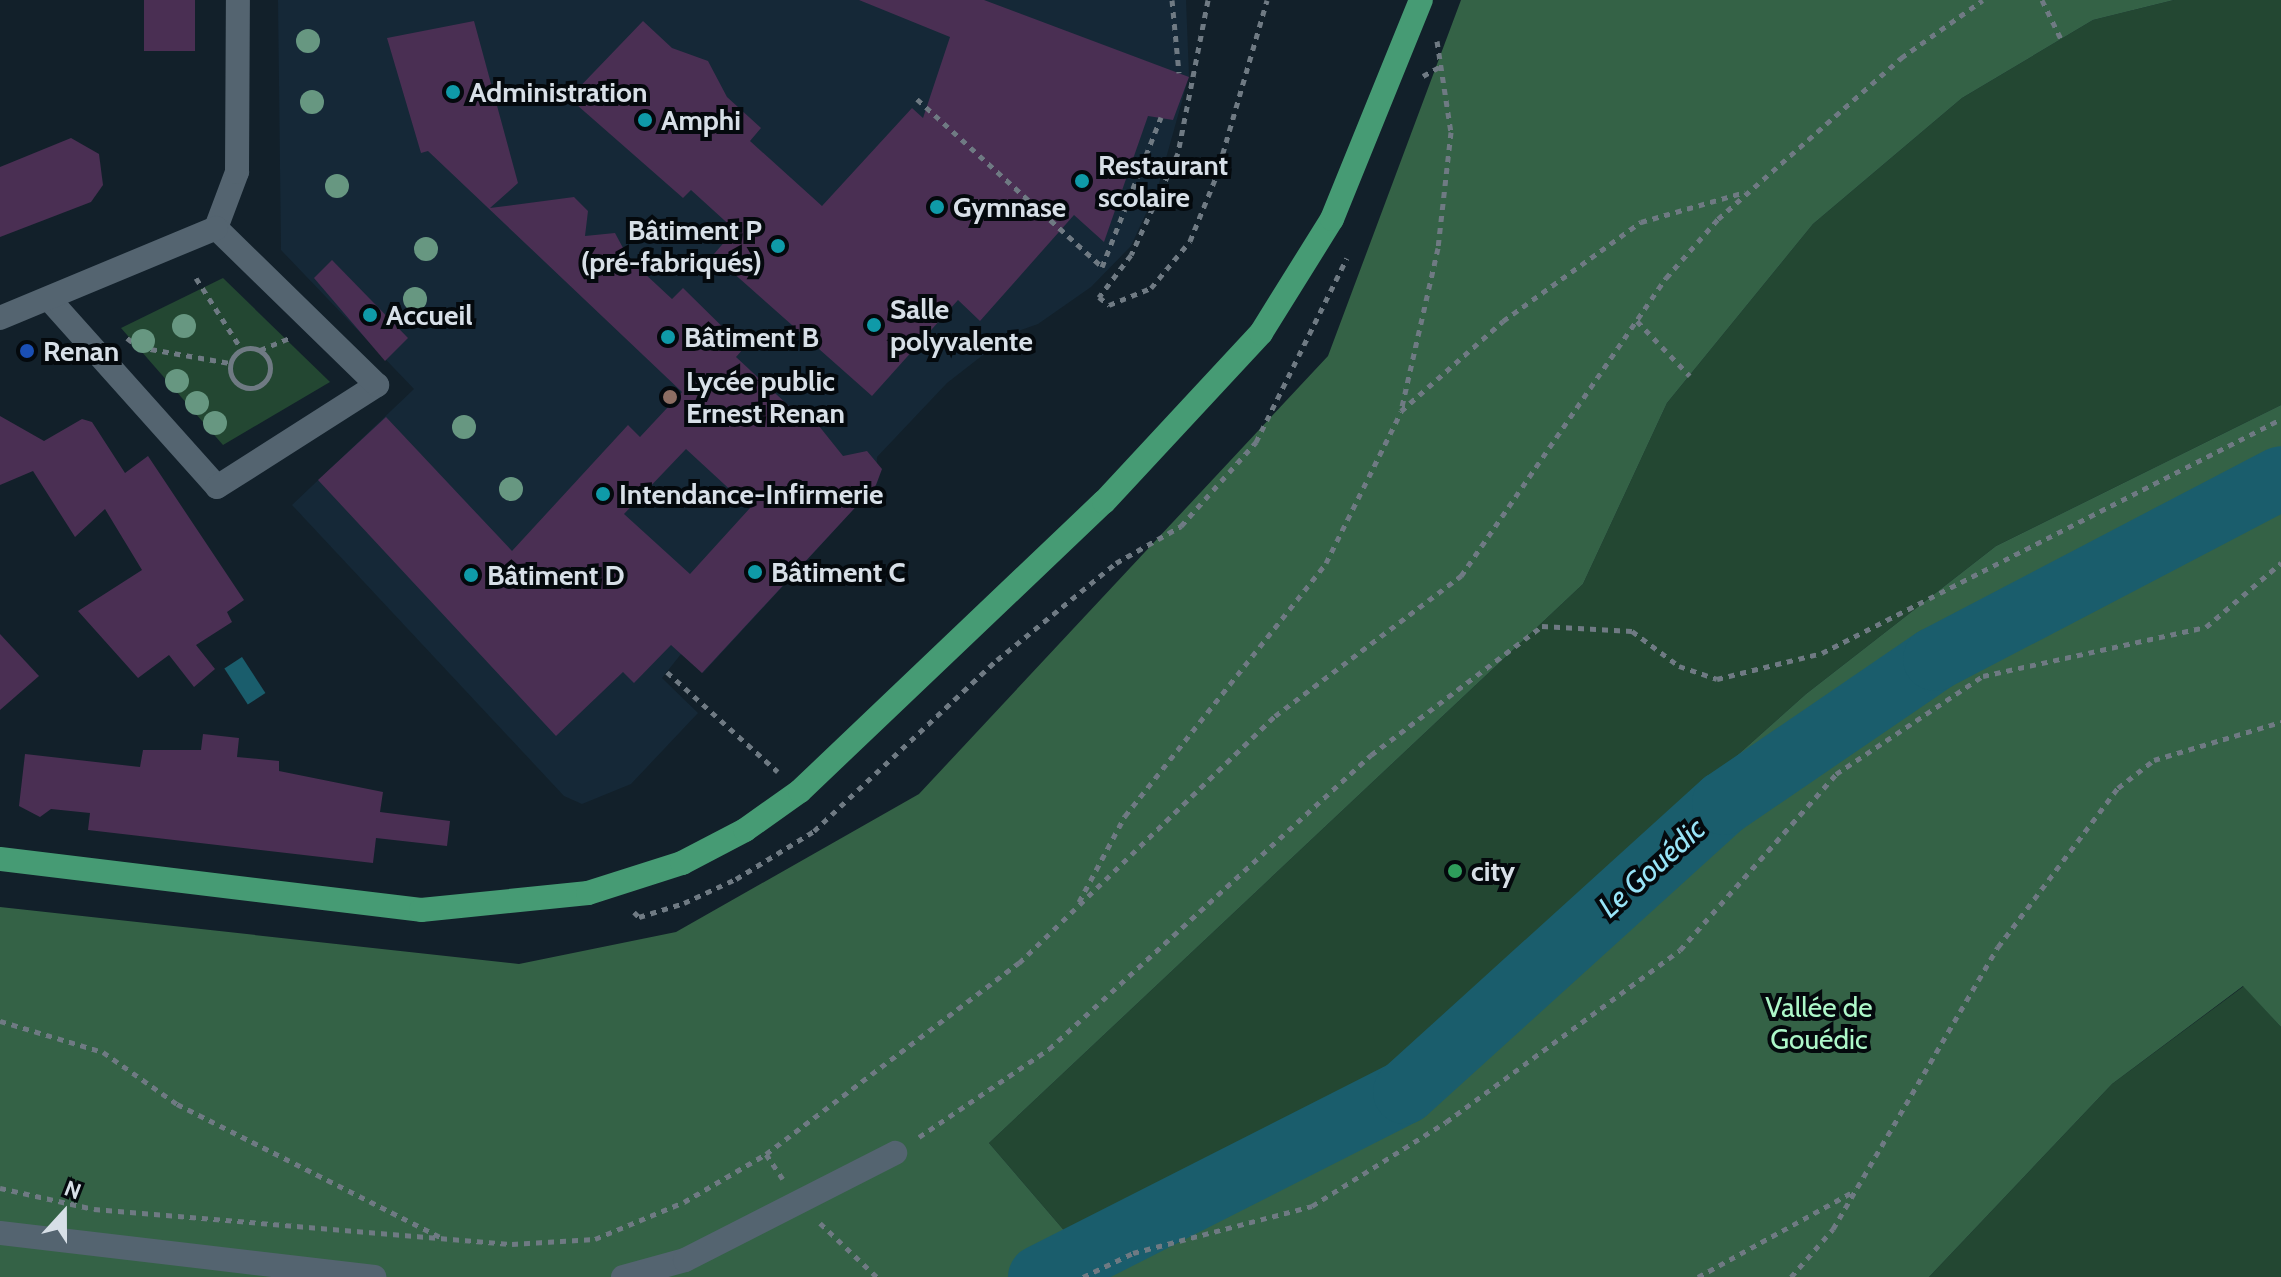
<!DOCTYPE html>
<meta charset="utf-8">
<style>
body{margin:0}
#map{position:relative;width:2281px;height:1277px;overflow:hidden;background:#12202a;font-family:Cabin,sans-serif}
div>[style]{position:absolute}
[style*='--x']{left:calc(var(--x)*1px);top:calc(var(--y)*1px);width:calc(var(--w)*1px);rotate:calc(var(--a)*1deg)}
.built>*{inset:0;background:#152837}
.green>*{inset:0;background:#234732}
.forest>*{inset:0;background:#346246}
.water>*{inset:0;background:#1a5d6c;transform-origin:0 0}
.river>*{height:64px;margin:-32px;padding:0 32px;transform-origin:32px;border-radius:32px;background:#1a5d6c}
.building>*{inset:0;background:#4a2f53;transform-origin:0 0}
.path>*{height:5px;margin-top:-2.5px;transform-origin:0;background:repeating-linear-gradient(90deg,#6f7a83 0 6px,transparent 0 12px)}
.path>.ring{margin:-2.5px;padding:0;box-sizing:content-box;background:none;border:5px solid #6f7a83;border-radius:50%}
.minor>*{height:24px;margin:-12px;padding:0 12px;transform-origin:12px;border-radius:12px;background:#546470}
.major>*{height:24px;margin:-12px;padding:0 12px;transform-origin:12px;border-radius:12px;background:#469b74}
.trees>*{width:24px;height:24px;margin:-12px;border-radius:50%;background:#679781}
.dots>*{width:22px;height:22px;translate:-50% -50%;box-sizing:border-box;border:4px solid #04090d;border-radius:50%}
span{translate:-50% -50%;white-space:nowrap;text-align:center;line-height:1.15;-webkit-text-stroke:8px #04090d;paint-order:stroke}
.poi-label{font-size:28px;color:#d7dfe7;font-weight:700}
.left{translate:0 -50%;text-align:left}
.right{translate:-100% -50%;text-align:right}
.park-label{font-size:28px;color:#adf8c9}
.water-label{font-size:30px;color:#98e4f7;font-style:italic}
.north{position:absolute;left:24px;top:1173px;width:80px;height:80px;-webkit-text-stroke:6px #04090d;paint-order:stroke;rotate:21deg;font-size:22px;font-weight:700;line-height:32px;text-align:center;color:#d7dfe7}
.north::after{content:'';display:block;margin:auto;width:28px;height:36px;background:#d7dfe7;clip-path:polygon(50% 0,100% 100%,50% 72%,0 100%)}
</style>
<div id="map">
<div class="built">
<div style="clip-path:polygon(278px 0,1186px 0,1189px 76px,1158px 187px,1131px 246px,1091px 287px,1038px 324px,1010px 334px,947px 383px,877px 457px,876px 485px,703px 673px,681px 654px,662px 678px,698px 713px,631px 784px,582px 804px,564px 796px,292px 505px,414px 389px,281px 250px)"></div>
</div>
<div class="green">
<div style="clip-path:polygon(2174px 0,2281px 0,2281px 405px,1996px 546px,1806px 694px,1394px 1062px,1068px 1235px,989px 1143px,1583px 584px,1667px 403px,1813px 224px,1962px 98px,2093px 20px)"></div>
<div style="clip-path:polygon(223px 278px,330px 382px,223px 445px,121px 328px)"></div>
<div style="clip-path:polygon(2244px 986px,2281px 1027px,2281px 1277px,1929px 1277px,2112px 1084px)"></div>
</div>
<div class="forest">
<div style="clip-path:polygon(1461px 0,2174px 0,2093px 20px,1962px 98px,1813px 224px,1667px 403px,1583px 584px,989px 1143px,1068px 1235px,1394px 1062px,1806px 694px,1996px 546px,2281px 405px,2281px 1027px,2243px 986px,2112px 1084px,1929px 1277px,0 1277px,0 907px,519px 964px,676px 932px,919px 794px,1328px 356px)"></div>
</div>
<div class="water">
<div style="left:242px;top:657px;width:43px;height:21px;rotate:57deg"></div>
</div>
<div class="river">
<div style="--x:1040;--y:1277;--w:409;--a:-26.9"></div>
<div style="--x:1405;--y:1092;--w:430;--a:-42.2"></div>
<div style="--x:1724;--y:803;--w:255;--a:-34.3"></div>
<div style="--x:1935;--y:659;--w:390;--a:-27.6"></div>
</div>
<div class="building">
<div style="left:144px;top:0;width:51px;height:51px"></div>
<div style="clip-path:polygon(859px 0,984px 0,1189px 77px,1173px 120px,1148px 116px,1104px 242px,1074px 215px,980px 321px,958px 300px,872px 396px,713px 255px,735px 230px,691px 190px,683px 198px,569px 98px,643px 21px,672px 48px,708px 61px,727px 97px,761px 128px,750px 141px,822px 206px,912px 108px,923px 118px,950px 37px)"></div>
<div style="clip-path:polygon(evenodd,474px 21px,518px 183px,490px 208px,574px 197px,588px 211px,585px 236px,615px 233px,629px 259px,672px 299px,683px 288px,744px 348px,736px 357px,790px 407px,803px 406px,843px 456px,867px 451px,882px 469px,876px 485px,702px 673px,671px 645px,634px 683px,623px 672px,556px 736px,318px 480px,386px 417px,512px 551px,628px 425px,640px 437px,682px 392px,428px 151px,421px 153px,387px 38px,474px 21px,686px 449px,750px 508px,690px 574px,624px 514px,686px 449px)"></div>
<div style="clip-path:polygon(71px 138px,99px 154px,103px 185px,91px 202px,0 237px,0 167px)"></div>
<div style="clip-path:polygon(332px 260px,408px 338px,385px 361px,314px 278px)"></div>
<div style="clip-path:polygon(0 416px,44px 441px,82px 419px,92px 422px,125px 473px,148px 456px,244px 600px,227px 612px,232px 622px,196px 645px,215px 669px,194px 687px,169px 655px,138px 678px,78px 611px,142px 570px,105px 509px,75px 537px,33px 471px,0 485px)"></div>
<div style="clip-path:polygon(0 634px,39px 676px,0 710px)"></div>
<div style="clip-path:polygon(203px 734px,239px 738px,237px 757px,279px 761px,279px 771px,383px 792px,380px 812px,450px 821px,447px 846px,376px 838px,373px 863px,88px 830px,90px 813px,51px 809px,40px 817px,19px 806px,25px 754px,140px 767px,143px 750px,201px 750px)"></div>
</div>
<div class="path">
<div style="--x:1172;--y:0;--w:73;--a:84.5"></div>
<div style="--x:1208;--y:0;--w:156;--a:101.1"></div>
<div style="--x:1178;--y:153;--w:112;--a:114.7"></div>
<div style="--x:1131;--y:255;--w:53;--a:127.3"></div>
<div style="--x:1099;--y:297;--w:13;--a:39"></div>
<div style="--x:1109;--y:305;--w:45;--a:-22"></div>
<div style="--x:1151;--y:288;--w:61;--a:-50.3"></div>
<div style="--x:1190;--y:241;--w:69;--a:-67.9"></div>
<div style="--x:1216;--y:177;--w:184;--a:-73.9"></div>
<div style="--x:2042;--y:0;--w:43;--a:64"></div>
<div style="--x:1437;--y:41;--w:92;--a:81.3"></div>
<div style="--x:1451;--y:132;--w:117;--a:96.4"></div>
<div style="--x:1438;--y:248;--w:167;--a:102.8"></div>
<div style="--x:1401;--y:411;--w:136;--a:-41.4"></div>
<div style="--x:1503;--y:321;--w:170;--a:-35.7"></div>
<div style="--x:1641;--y:222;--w:108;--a:-16.1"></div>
<div style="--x:1423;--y:76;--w:23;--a:-29"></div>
<div style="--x:917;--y:99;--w:250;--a:42.2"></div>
<div style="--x:1102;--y:267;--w:161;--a:-68.5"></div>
<div style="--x:196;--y:278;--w:85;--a:57.4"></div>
<div style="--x:1637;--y:321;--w:76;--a:46.1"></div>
<div style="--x:127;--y:338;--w:15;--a:37"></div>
<div style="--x:139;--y:347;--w:92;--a:10"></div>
<div class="ring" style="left:230px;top:348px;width:35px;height:35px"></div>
<div style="--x:260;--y:350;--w:32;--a:-22"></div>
<div style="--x:667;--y:672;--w:149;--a:42"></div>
<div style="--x:1079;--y:902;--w:98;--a:-61.9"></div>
<div style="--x:1125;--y:816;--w:323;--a:-51.5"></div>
<div style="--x:1326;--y:563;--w:169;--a:-63.6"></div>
<div style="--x:634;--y:912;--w:7;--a:45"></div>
<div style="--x:639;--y:917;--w:47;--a:-17.3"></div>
<div style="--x:684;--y:903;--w:57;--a:-24.8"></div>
<div style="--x:736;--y:879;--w:92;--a:-31.6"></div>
<div style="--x:814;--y:831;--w:250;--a:-43.1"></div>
<div style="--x:997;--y:660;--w:154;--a:-39.2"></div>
<div style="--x:1116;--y:563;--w:75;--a:-29.6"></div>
<div style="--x:1181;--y:526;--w:113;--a:-48.2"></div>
<div style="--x:1256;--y:442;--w:205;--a:-63.7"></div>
<div style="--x:0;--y:1021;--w:108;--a:16.8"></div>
<div style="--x:103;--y:1052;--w:90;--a:35.1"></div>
<div style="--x:177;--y:1104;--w:297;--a:26.8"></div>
<div style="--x:919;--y:1137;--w:157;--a:-34.1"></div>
<div style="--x:1049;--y:1049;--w:436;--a:-42.4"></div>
<div style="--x:1371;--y:755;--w:214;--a:-37"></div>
<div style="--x:1542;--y:626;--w:90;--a:3.2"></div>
<div style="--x:1632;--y:631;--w:59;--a:36.7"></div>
<div style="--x:1679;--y:666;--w:40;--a:18.9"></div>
<div style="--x:1717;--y:679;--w:108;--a:-13.9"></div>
<div style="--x:1822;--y:653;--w:515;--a:-27.01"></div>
<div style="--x:766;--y:1154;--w:30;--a:56"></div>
<div style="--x:0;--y:1188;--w:96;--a:12.6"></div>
<div style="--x:94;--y:1209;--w:419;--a:4.8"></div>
<div style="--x:512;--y:1244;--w:83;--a:-3.4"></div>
<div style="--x:595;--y:1239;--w:96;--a:-22.6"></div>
<div style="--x:684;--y:1202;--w:95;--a:-30.3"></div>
<div style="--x:766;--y:1154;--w:317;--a:-37.1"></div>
<div style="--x:1019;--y:963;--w:356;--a:-44"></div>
<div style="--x:1275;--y:716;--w:233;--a:-37"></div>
<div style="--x:1461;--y:576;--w:362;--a:-55.5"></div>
<div style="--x:1666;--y:278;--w:79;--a:-48.6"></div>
<div style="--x:1718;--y:219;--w:244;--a:-41.3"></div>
<div style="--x:1901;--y:58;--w:100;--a:-35.3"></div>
<div style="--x:820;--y:1223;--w:79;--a:43.5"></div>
<div style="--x:1083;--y:1277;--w:55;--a:-25.6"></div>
<div style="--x:1133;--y:1253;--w:185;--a:-14.7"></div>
<div style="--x:1312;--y:1206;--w:158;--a:-32.1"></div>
<div style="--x:1446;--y:1122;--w:290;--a:-36.3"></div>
<div style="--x:1680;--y:950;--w:235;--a:-48.4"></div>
<div style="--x:1836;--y:774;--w:177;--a:-33.7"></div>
<div style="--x:1983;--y:676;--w:228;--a:-12.4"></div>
<div style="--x:2206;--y:627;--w:99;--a:-40.5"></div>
<div style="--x:1698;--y:1277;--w:180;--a:-28.8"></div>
<div style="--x:1791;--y:1277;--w:64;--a:-48.8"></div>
<div style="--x:1833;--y:1229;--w:327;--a:-59.7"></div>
<div style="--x:1998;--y:947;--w:199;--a:-53"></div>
<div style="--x:2118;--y:788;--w:46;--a:-37.9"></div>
<div style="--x:2154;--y:760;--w:133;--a:-16.7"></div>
</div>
<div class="minor">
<div style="--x:216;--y:228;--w:60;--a:-69.4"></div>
<div style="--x:237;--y:172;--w:172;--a:-89.7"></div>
<div style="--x:49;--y:299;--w:252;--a:48.2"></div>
<div style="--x:217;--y:487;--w:190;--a:-32.5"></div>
<div style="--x:377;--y:385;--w:225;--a:-135.7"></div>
<div style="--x:0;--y:318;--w:234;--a:-22.6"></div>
<div style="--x:0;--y:1233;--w:377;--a:6.7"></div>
<div style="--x:623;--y:1277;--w:64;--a:-15.3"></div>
<div style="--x:685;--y:1260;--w:236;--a:-27"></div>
</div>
<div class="major">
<div style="--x:0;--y:859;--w:424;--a:6.9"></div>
<div style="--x:421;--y:910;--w:168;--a:-5.8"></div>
<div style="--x:588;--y:893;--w:99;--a:-17.7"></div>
<div style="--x:682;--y:863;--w:71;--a:-27.6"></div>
<div style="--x:745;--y:830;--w:67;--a:-35.3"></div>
<div style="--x:800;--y:791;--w:419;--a:-43.6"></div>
<div style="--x:1104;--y:502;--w:231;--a:-47.1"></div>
<div style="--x:1261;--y:333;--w:134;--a:-58.1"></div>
<div style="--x:1332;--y:219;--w:236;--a:-67.9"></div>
</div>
<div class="trees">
<div style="left:308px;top:41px"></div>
<div style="left:312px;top:102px"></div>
<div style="left:337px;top:186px"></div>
<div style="left:426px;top:249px"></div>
<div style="left:415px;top:299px"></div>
<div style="left:184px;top:326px"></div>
<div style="left:143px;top:341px"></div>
<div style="left:177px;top:381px"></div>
<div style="left:197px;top:403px"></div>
<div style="left:215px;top:423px"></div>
<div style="left:464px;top:427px"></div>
<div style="left:511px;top:489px"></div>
</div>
<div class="dots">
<div style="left:453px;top:92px;background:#0f9aa8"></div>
<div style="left:645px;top:120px;background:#0f9aa8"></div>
<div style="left:1082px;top:181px;background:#0f9aa8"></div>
<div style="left:937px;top:207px;background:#0f9aa8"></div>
<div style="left:778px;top:246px;background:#0f9aa8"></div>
<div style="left:370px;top:315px;background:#0f9aa8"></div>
<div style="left:874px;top:325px;background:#0f9aa8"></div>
<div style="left:668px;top:337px;background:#0f9aa8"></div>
<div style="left:27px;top:351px;background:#1a4fb4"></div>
<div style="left:670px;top:397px;background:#8d6e63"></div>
<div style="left:603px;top:494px;background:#0f9aa8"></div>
<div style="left:755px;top:572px;background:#0f9aa8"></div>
<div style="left:471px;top:575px;background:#0f9aa8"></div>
<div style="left:1455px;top:871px;background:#2e9e5b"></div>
</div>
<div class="poi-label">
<span class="left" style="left:469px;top:92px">Administration</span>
<span class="left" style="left:661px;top:120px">Amphi</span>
<span class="left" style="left:1098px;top:181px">Restaurant<br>scolaire</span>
<span class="left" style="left:953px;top:207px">Gymnase</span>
<span class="right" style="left:762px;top:246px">Bâtiment P<br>(pré-fabriqués)</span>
<span class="left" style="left:890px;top:325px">Salle<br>polyvalente</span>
<span class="left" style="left:386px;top:315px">Accueil</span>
<span class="left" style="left:684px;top:337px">Bâtiment B</span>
<span class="left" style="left:43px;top:351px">Renan</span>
<span class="left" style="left:686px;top:397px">Lycée public<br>Ernest Renan</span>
<span class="left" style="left:619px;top:494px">Intendance-Infirmerie</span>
<span class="left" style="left:771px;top:572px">Bâtiment C</span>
<span class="left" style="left:487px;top:575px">Bâtiment D</span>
<span class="left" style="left:1471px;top:871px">city</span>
</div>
<div class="park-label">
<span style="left:1819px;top:1023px">Vallée de<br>Gouédic</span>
</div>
<div class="water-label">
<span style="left:1652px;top:868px;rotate:-42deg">Le Gouédic</span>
</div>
<div class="north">N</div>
</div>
